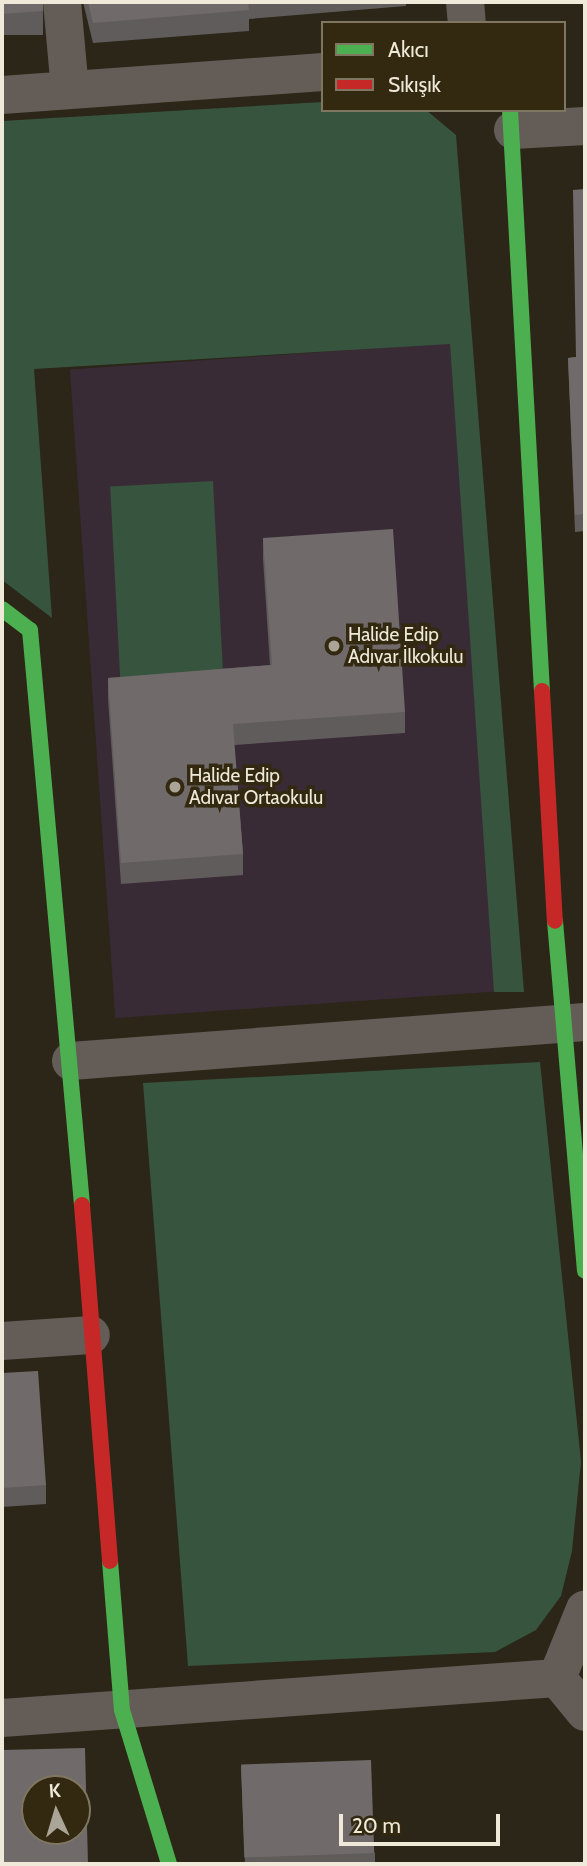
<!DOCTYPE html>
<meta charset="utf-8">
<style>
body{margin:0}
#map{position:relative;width:587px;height:1866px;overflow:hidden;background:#2b2618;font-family:Cabin,sans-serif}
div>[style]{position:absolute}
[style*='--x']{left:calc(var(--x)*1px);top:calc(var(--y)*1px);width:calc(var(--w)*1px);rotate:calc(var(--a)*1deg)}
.education>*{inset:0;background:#392b35;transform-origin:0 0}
.green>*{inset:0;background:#37543e;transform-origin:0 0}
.street>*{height:38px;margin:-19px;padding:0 19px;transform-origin:19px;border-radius:19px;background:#635c57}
.fast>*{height:16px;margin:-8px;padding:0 8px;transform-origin:8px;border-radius:8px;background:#4caf50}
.jam>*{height:16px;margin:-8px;padding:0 8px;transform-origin:8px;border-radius:8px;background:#c62828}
.wall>*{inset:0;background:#605c5b;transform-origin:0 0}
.building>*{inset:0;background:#706b6a;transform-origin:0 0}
.dots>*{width:19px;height:19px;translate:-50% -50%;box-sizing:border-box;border:4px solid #332910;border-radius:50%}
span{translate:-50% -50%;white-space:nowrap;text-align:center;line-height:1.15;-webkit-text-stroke:7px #332910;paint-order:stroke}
.poi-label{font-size:19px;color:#efe9da}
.left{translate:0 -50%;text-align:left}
.frame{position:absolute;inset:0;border:4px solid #efe9da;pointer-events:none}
.legend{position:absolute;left:321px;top:21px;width:245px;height:91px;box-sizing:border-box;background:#332910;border:2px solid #7e7661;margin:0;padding:9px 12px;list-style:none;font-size:21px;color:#efe9da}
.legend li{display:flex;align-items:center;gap:14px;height:35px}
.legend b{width:35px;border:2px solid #7e7661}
.north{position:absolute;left:21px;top:1775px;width:70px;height:70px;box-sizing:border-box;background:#332910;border:2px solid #7e7661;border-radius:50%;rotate:356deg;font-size:19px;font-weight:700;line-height:28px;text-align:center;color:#efe9da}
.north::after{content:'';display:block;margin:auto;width:24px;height:32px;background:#aaa596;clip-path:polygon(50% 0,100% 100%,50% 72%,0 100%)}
.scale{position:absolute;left:339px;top:1814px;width:161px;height:32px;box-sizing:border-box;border:4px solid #efe9da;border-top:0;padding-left:9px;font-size:21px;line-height:24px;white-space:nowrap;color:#efe9da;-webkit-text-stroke:5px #332910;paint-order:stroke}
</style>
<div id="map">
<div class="education">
<div style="left:450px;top:343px;width:650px;height:381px;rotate:86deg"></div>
</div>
<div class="green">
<div style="clip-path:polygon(323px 102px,323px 110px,426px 110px,456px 135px,524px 992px,494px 992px,450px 344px,34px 369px,52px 618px,2px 580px,2px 121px)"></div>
<div style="left:213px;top:481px;width:193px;height:103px;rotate:87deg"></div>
<div style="clip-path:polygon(540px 1062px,581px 1462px,572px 1551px,561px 1596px,536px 1630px,495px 1652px,188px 1666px,143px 1083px)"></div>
</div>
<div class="street">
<div style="--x:62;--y:2;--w:88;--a:84.8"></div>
<div style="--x:465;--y:2;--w:21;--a:85"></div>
<div style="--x:2;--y:95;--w:322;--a:-4.1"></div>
<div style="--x:513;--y:130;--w:72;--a:-3.2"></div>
<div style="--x:71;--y:1061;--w:515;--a:-4.34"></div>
<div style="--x:2;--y:1341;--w:89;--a:-3.9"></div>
<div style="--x:557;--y:1678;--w:74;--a:-67.9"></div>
<div style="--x:557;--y:1678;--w:44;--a:50.5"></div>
<div style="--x:2;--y:1718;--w:556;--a:-4.12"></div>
</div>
<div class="fast">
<div style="--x:510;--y:110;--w:582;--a:86.85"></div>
<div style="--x:2;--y:609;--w:35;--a:37"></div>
<div style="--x:30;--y:630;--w:577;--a:84.83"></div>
<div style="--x:555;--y:921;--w:351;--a:85.1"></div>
<div style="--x:110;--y:1561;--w:149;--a:85.4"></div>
<div style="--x:122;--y:1710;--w:161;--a:73"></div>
</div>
<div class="jam">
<div style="--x:542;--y:691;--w:230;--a:86.8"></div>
<div style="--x:82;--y:1205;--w:357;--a:85.5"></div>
</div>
<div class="wall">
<div style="left:2px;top:2px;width:41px;height:33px"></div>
<div style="clip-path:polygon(83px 2px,406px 2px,406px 6px,249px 19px,249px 31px,93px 43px)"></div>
<div style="clip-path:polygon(585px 189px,585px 531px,575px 532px,568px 358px,576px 357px)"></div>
<div style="clip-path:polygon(263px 538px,405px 712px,405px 733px,234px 745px,243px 854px,243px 875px,121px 884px,108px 699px,108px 678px,270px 665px,263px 559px)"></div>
<div style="clip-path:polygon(2px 1373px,46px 1485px,46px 1504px,2px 1507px)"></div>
<div style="clip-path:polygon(241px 1766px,375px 1853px,375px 1864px,245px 1864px)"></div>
</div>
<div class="building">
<div style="clip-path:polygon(2px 2px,43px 2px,43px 11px,2px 14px)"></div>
<div style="clip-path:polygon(88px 2px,248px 2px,249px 10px,93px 23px)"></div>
<div style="clip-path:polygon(585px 189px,585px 514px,575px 515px,568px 358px,576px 357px,573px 190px)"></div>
<div style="clip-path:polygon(393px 529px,405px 712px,233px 724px,243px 854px,121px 863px,108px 678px,272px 665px,263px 538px)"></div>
<div style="clip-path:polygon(38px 1371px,46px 1485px,2px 1488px,2px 1373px)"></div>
<div style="clip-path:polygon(evenodd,85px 1748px,88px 1864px,2px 1864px,2px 1750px,85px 1748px,35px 1789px,77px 1789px,77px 1831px,35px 1831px,35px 1789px)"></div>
<div style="left:371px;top:1760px;width:93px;height:130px;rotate:88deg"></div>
</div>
<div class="dots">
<div style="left:334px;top:646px;background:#aaa596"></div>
<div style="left:175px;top:787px;background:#aaa596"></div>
</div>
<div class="poi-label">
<span class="left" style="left:348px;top:646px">Halide Edip<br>Adıvar İlkokulu</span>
<span class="left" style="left:189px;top:787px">Halide Edip<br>Adıvar Ortaokulu</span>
</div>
<div class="frame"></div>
<ul class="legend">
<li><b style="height:9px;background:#4caf50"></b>Akıcı</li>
<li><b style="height:9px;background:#c62828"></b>Sıkışık</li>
</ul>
<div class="north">K</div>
<div class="scale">20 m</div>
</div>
